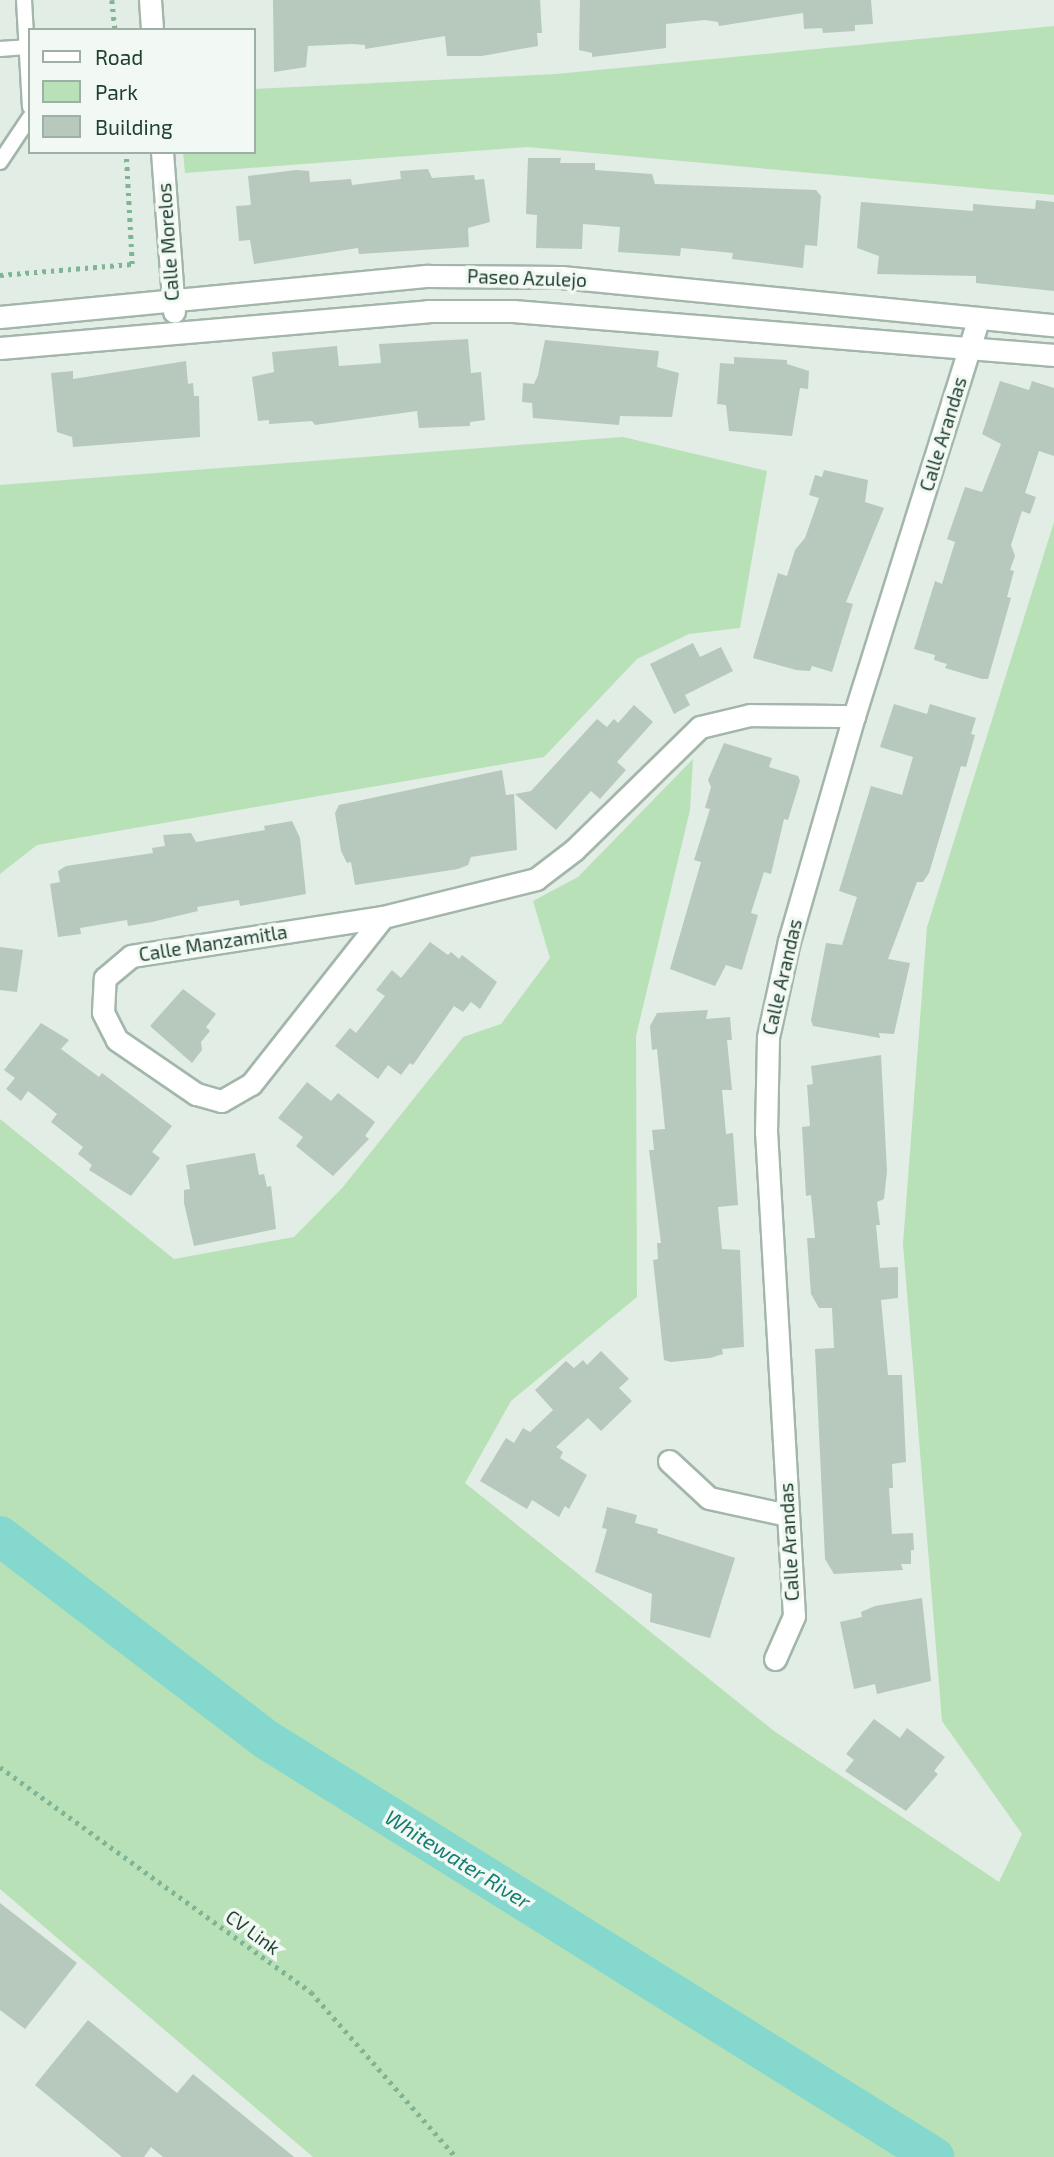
<!DOCTYPE html>
<style>
body{margin:0}
#map{position:relative;width:1054px;height:2157px;overflow:hidden;background:#e1ede5;font-family:"Exo 2",sans-serif}
div>[style]{position:absolute}
[style*='--x']{left:calc(var(--x)*1px);top:calc(var(--y)*1px);width:calc(var(--w)*1px);rotate:calc(var(--a)*1deg)}
.green>*{inset:0;background:#b9e1b8}
.river>*{height:40px;margin:-20px;padding:0 20px;transform-origin:20px;border-radius:20px;background:#84d8cd}
.building>*{inset:0;background:#b6c9bc}
.path>*{height:4.5px;margin-top:-2.25px;transform-origin:0;background:repeating-linear-gradient(90deg,#7fb494 0 3.5px,transparent 0 8.5px)}
.roads{filter:drop-shadow(2px 0 #a3b6aa) drop-shadow(-2px 0 #a3b6aa) drop-shadow(0 2px #a3b6aa) drop-shadow(0 -2px #a3b6aa)}
.service>*{height:14px;margin:-7px;padding:0 7px;transform-origin:7px;border-radius:7px;background:#fff}
.minor>*{height:21px;margin:-10.5px;padding:0 10.5px;transform-origin:10.5px;border-radius:10.5px;background:#fff}
span{translate:-50% -50%;white-space:nowrap;text-align:center;line-height:1.15;-webkit-text-stroke:7px #f2f9f4;paint-order:stroke}
.street-label{font-size:19px;color:#20402e}
.water-label{font-size:21px;color:#137d71;font-style:italic}
.legend{position:absolute;left:28px;top:28px;width:228px;height:126px;box-sizing:border-box;background:#f2f9f4;border:2px solid #9eafa5;margin:0;padding:9px 12px;list-style:none;font-size:21px;color:#20402e}
.legend li{display:flex;align-items:center;gap:14px;height:35px}
.legend b{width:35px;border:2px solid #9eafa5}
</style>
<div id="map">
<div class="green">
<div style="clip-path:polygon(1054px 26px,1054px 195px,527px 147px,185px 173px,183px 152px,254px 152px,254px 89px,556px 74px)"></div>
<div style="clip-path:polygon(623px 437px,767px 471px,740px 628px,689px 634px,637px 659px,544px 757px,37px 845px,0 874px,0 485px)"></div>
<div style="clip-path:polygon(1054px 522px,1054px 2157px,313px 2157px,0 1889px,0 1119px,174px 1259px,294px 1237px,343px 1187px,463px 1037px,501px 1024px,550px 958px,533px 901px,578px 877px,693px 759px,690px 810px,636px 1036px,637px 1297px,511px 1401px,465px 1483px,774px 1731px,999px 1882px,1022px 1834px,942px 1721px,903px 1244px,927px 927px)"></div>
</div>
<div class="river">
<div style="--x:0;--y:1536;--w:336;--a:37.4"></div>
<div style="--x:267;--y:1740;--w:787;--a:32.01"></div>
</div>
<div class="building">
<div style="clip-path:polygon(273px 0,540px 0,542px 33px,537px 33px,538px 46px,482px 56px,447px 56px,445px 36px,365px 49px,365px 45px,352px 44px,308px 46px,306px 67px,274px 72px)"></div>
<div style="clip-path:polygon(580px 0,871px 0,873px 24px,855px 25px,855px 31px,823px 33px,822px 28px,804px 29px,803px 13px,719px 26px,718px 22px,705px 20px,666px 24px,666px 48px,592px 57px,592px 53px,579px 50px)"></div>
<div style="clip-path:polygon(528px 158px,561px 158px,560px 163px,595px 163px,595px 170px,652px 174px,655px 184px,816px 190px,821px 196px,817px 246px,805px 245px,803px 268px,732px 259px,733px 253px,681px 248px,680px 256px,618px 252px,620px 227px,583px 224px,582px 249px,536px 248px,537px 215px,526px 214px)"></div>
<div style="clip-path:polygon(428px 169px,432px 178px,474px 175px,475px 180px,484px 179px,490px 222px,468px 228px,469px 247px,359px 254px,358px 248px,254px 264px,250px 240px,239px 241px,236px 206px,251px 205px,248px 176px,296px 170px,309px 171px,310px 182px,351px 179px,352px 185px,401px 179px,400px 171px)"></div>
<div style="clip-path:polygon(1036px 200px,1054px 202px,1054px 291px,976px 283px,976px 276px,877px 274px,879px 256px,857px 248px,861px 202px,973px 211px,973px 204px,1035px 209px)"></div>
<div style="clip-path:polygon(468px 339px,471px 373px,481px 372px,485px 420px,470px 422px,470px 426px,419px 428px,417px 411px,315px 425px,312px 421px,269px 424px,269px 420px,258px 421px,252px 377px,274px 372px,272px 352px,337px 346px,339px 366px,381px 363px,379px 344px)"></div>
<div style="clip-path:polygon(545px 340px,659px 351px,657px 367px,679px 373px,672px 417px,620px 416px,619px 425px,533px 418px,532px 403px,522px 402px,523px 383px,534px 384px,538px 375px)"></div>
<div style="clip-path:polygon(734px 357px,787px 360px,787px 364px,809px 371px,808px 389px,800px 388px,792px 436px,729px 431px,726px 405px,717px 404px,720px 363px,734px 364px)"></div>
<div style="clip-path:polygon(186px 361px,188px 384px,193px 383px,194px 396px,199px 396px,200px 437px,73px 447px,72px 437px,57px 432px,51px 373px,73px 371px,73px 379px)"></div>
<div style="clip-path:polygon(1000px 381px,1029px 390px,1032px 381px,1054px 388px,1054px 456px,1039px 451px,1025px 493px,1036px 497px,1030px 514px,1022px 511px,1011px 545px,1015px 556px,1010px 570px,1014px 571px,1007px 597px,1011px 598px,988px 679px,982px 679px,945px 668px,947px 664px,934px 660px,935px 655px,914px 649px,935px 581px,942px 584px,955px 542px,947px 539px,965px 487px,982px 492px,1001px 444px,982px 434px)"></div>
<div style="clip-path:polygon(824px 470px,868px 480px,865px 502px,884px 508px,846px 602px,853px 604px,832px 672px,812px 666px,810px 671px,796px 670px,753px 658px,778px 573px,787px 576px,795px 550px,805px 538px,819px 498px,809px 495px,815px 475px,822px 477px)"></div>
<div style="clip-path:polygon(693px 643px,700px 657px,721px 647px,733px 671px,685px 695px,690px 705px,674px 714px,650px 664px)"></div>
<div style="clip-path:polygon(894px 704px,927px 714px,930px 704px,976px 718px,971px 734px,975px 735px,966px 767px,961px 766px,929px 873px,923px 882px,917px 882px,888px 959px,910px 963px,894px 1034px,879px 1033px,880px 1038px,813px 1026px,811px 1020px,826px 943px,842px 945px,857px 897px,839px 891px,871px 786px,902px 795px,913px 757px,880px 747px)"></div>
<div style="clip-path:polygon(634px 705px,653px 722px,617px 762px,626px 770px,600px 799px,591px 791px,556px 830px,515px 794px,531px 791px,597px 719px,607px 727px,614px 719px,618px 723px)"></div>
<div style="clip-path:polygon(724px 743px,772px 758px,769px 767px,798px 776px,800px 781px,788px 820px,784px 819px,771px 874px,764px 872px,751px 913px,758px 915px,742px 970px,726px 965px,715px 986px,670px 969px,701px 862px,694px 860px,710px 809px,705px 808px,711px 787px,708px 780px)"></div>
<div style="clip-path:polygon(502px 770px,506px 795px,514px 794px,517px 850px,471px 857px,468px 865px,458px 869px,355px 885px,351px 862px,347px 863px,341px 851px,335px 813px,339px 805px)"></div>
<div style="clip-path:polygon(292px 821px,300px 838px,306px 894px,240px 906px,239px 900px,197px 907px,198px 911px,152px 922px,128px 926px,127px 920px,80px 928px,81px 934px,58px 937px,50px 884px,60px 882px,58px 871px,66px 866px,153px 853px,152px 848px,165px 846px,163px 835px,191px 833px,196px 842px,265px 830px,264px 826px)"></div>
<div style="clip-path:polygon(430px 942px,448px 955px,451px 952px,459px 959px,462px 955px,497px 982px,480px 1009px,471px 1002px,463px 1012px,454px 1006px,413px 1065px,410px 1063px,401px 1075px,388px 1065px,378px 1079px,335px 1046px,350px 1028px,356px 1033px,385px 996px,376px 990px,392px 970px,401px 978px)"></div>
<div style="clip-path:polygon(0 947px,23px 950px,17px 992px,0 990px)"></div>
<div style="clip-path:polygon(183px 989px,216px 1014px,206px 1027px,210px 1031px,201px 1042px,202px 1050px,192px 1063px,150px 1026px)"></div>
<div style="clip-path:polygon(708px 1010px,706px 1019px,730px 1017px,732px 1040px,727px 1040px,732px 1090px,722px 1090px,726px 1134px,733px 1133px,738px 1205px,718px 1207px,722px 1249px,740px 1250px,744px 1347px,722px 1349px,723px 1354px,710px 1358px,671px 1362px,664px 1360px,653px 1260px,658px 1259px,657px 1243px,661px 1243px,649px 1150px,654px 1150px,652px 1130px,665px 1129px,657px 1049px,652px 1050px,650px 1026px,657px 1013px)"></div>
<div style="clip-path:polygon(41px 1023px,69px 1040px,61px 1049px,99px 1077px,102px 1073px,172px 1126px,152px 1152px,160px 1158px,131px 1196px,89px 1170px,92px 1165px,78px 1154px,83px 1147px,51px 1122px,57px 1114px,28px 1091px,21px 1101px,6px 1089px,15px 1078px,4px 1070px)"></div>
<div style="clip-path:polygon(881px 1055px,887px 1171px,884px 1199px,877px 1202px,880px 1225px,876px 1225px,880px 1268px,898px 1267px,898px 1298px,881px 1300px,888px 1375px,902px 1375px,906px 1462px,892px 1464px,893px 1488px,889px 1488px,892px 1534px,913px 1533px,914px 1550px,911px 1550px,911px 1564px,901px 1564px,903px 1570px,834px 1574px,825px 1559px,815px 1349px,834px 1348px,832px 1308px,819px 1308px,811px 1294px,807px 1238px,815px 1238px,811px 1195px,806px 1196px,802px 1127px,810px 1126px,807px 1085px,813px 1084px,811px 1066px)"></div>
<div style="clip-path:polygon(307px 1082px,331px 1101px,338px 1093px,375px 1122px,365px 1136px,369px 1139px,333px 1176px,296px 1146px,303px 1137px,278px 1118px)"></div>
<div style="clip-path:polygon(255px 1153px,259px 1175px,264px 1174px,267px 1187px,271px 1186px,276px 1229px,194px 1246px,184px 1203px,184px 1190px,190px 1189px,186px 1165px)"></div>
<div style="clip-path:polygon(601px 1351px,629px 1379px,619px 1388px,632px 1401px,601px 1431px,588px 1418px,556px 1447px,563px 1452px,560px 1458px,587px 1475px,569px 1509px,565px 1506px,559px 1517px,532px 1500px,527px 1509px,480px 1481px,506px 1438px,514px 1443px,523px 1428px,530px 1432px,553px 1410px,535px 1390px,566px 1361px,574px 1368px,583px 1360px,587px 1365px)"></div>
<div style="clip-path:polygon(607px 1507px,637px 1515px,635px 1523px,658px 1529px,657px 1533px,735px 1558px,710px 1638px,650px 1622px,652px 1594px,595px 1572px,607px 1529px,602px 1528px)"></div>
<div style="clip-path:polygon(922px 1598px,931px 1681px,877px 1694px,875px 1684px,854px 1689px,840px 1622px,862px 1617px,861px 1612px,875px 1606px)"></div>
<div style="clip-path:polygon(874px 1719px,900px 1738px,907px 1728px,945px 1757px,934px 1771px,938px 1774px,906px 1811px,845px 1771px,854px 1760px,846px 1754px)"></div>
<div style="clip-path:polygon(0 1903px,77px 1963px,25px 2029px,0 2010px)"></div>
<div style="clip-path:polygon(88px 2020px,177px 2093px,193px 2074px,294px 2157px,163px 2157px,151px 2147px,144px 2157px,122px 2157px,35px 2085px)"></div>
</div>
<div class="path">
<div style="--x:112;--y:0;--w:30;--a:84"></div>
<div style="--x:0;--y:275;--w:132;--a:-4.8"></div>
<div style="--x:132;--y:264;--w:112;--a:-93.1"></div>
<div style="--x:0;--y:1767;--w:384;--a:35.9"></div>
<div style="--x:311;--y:1992;--w:220;--a:48.7"></div>
</div>
<div class="roads">
<div class="service">
<div style="--x:24;--y:0;--w:107;--a:86.8"></div>
<div style="--x:0;--y:49;--w:27;--a:-4"></div>
<div style="--x:0;--y:162;--w:54;--a:-56.3"></div>
</div>
<div class="minor">
<div style="--x:150;--y:0;--w:30;--a:86"></div>
<div style="--x:162;--y:152;--w:160;--a:85.7"></div>
<div style="--x:0;--y:317;--w:430;--a:-5.5"></div>
<div style="--x:428;--y:276;--w:133;--a:0.4"></div>
<div style="--x:561;--y:277;--w:495;--a:5.6"></div>
<div style="--x:0;--y:348;--w:430;--a:-4.9"></div>
<div style="--x:428;--y:311;--w:85;--a:0"></div>
<div style="--x:513;--y:311;--w:543;--a:4.65"></div>
<div style="--x:383;--y:917;--w:213;--a:128.3"></div>
<div style="--x:251;--y:1084;--w:34;--a:150"></div>
<div style="--x:221;--y:1101;--w:26;--a:-164"></div>
<div style="--x:196;--y:1094;--w:96;--a:-145.6"></div>
<div style="--x:117;--y:1040;--w:31;--a:-117"></div>
<div style="--x:103;--y:1012;--w:34;--a:-87"></div>
<div style="--x:105;--y:978;--w:34;--a:-40"></div>
<div style="--x:131;--y:956;--w:255;--a:-8.8"></div>
<div style="--x:383;--y:917;--w:158;--a:-13.9"></div>
<div style="--x:536;--y:879;--w:48;--a:-37.3"></div>
<div style="--x:574;--y:850;--w:176;--a:-44.3"></div>
<div style="--x:700;--y:727;--w:51;--a:-13.5"></div>
<div style="--x:750;--y:715;--w:104;--a:0.6"></div>
<div style="--x:669;--y:1461;--w:54;--a:42.8"></div>
<div style="--x:709;--y:1498;--w:80;--a:12.3"></div>
<div style="--x:775;--y:1659;--w:47;--a:-66.2"></div>
<div style="--x:794;--y:1616;--w:484;--a:-93.3"></div>
<div style="--x:766;--y:1133;--w:96;--a:-88.8"></div>
<div style="--x:768;--y:1037;--w:98;--a:-77.7"></div>
<div style="--x:789;--y:941;--w:234;--a:-73.9"></div>
<div style="--x:854;--y:716;--w:417;--a:-72.6"></div>
</div>
</div>
<div class="street-label">
<span style="left:168px;top:242px;rotate:-94deg">Calle Morelos</span>
<span style="left:527px;top:278px;rotate:2deg">Paseo Azulejo</span>
<span style="left:943px;top:434px;rotate:-73deg">Calle Arandas</span>
<span style="left:213px;top:943px;rotate:-9deg">Calle Manzamitla</span>
<span style="left:782px;top:977px;rotate:-77deg">Calle Arandas</span>
<span style="left:789px;top:1542px;rotate:-93deg">Calle Arandas</span>
<span style="left:253px;top:1932px;rotate:36deg">CV Link</span>
</div>
<div class="water-label">
<span style="left:458px;top:1859px;rotate:32deg">Whitewater River</span>
</div>
<ul class="legend">
<li><b style="height:9px;background:#fff"></b>Road</li>
<li><b style="height:19px;background:#b9e1b8"></b>Park</li>
<li><b style="height:19px;background:#b6c9bc"></b>Building</li>
</ul>
</div>
